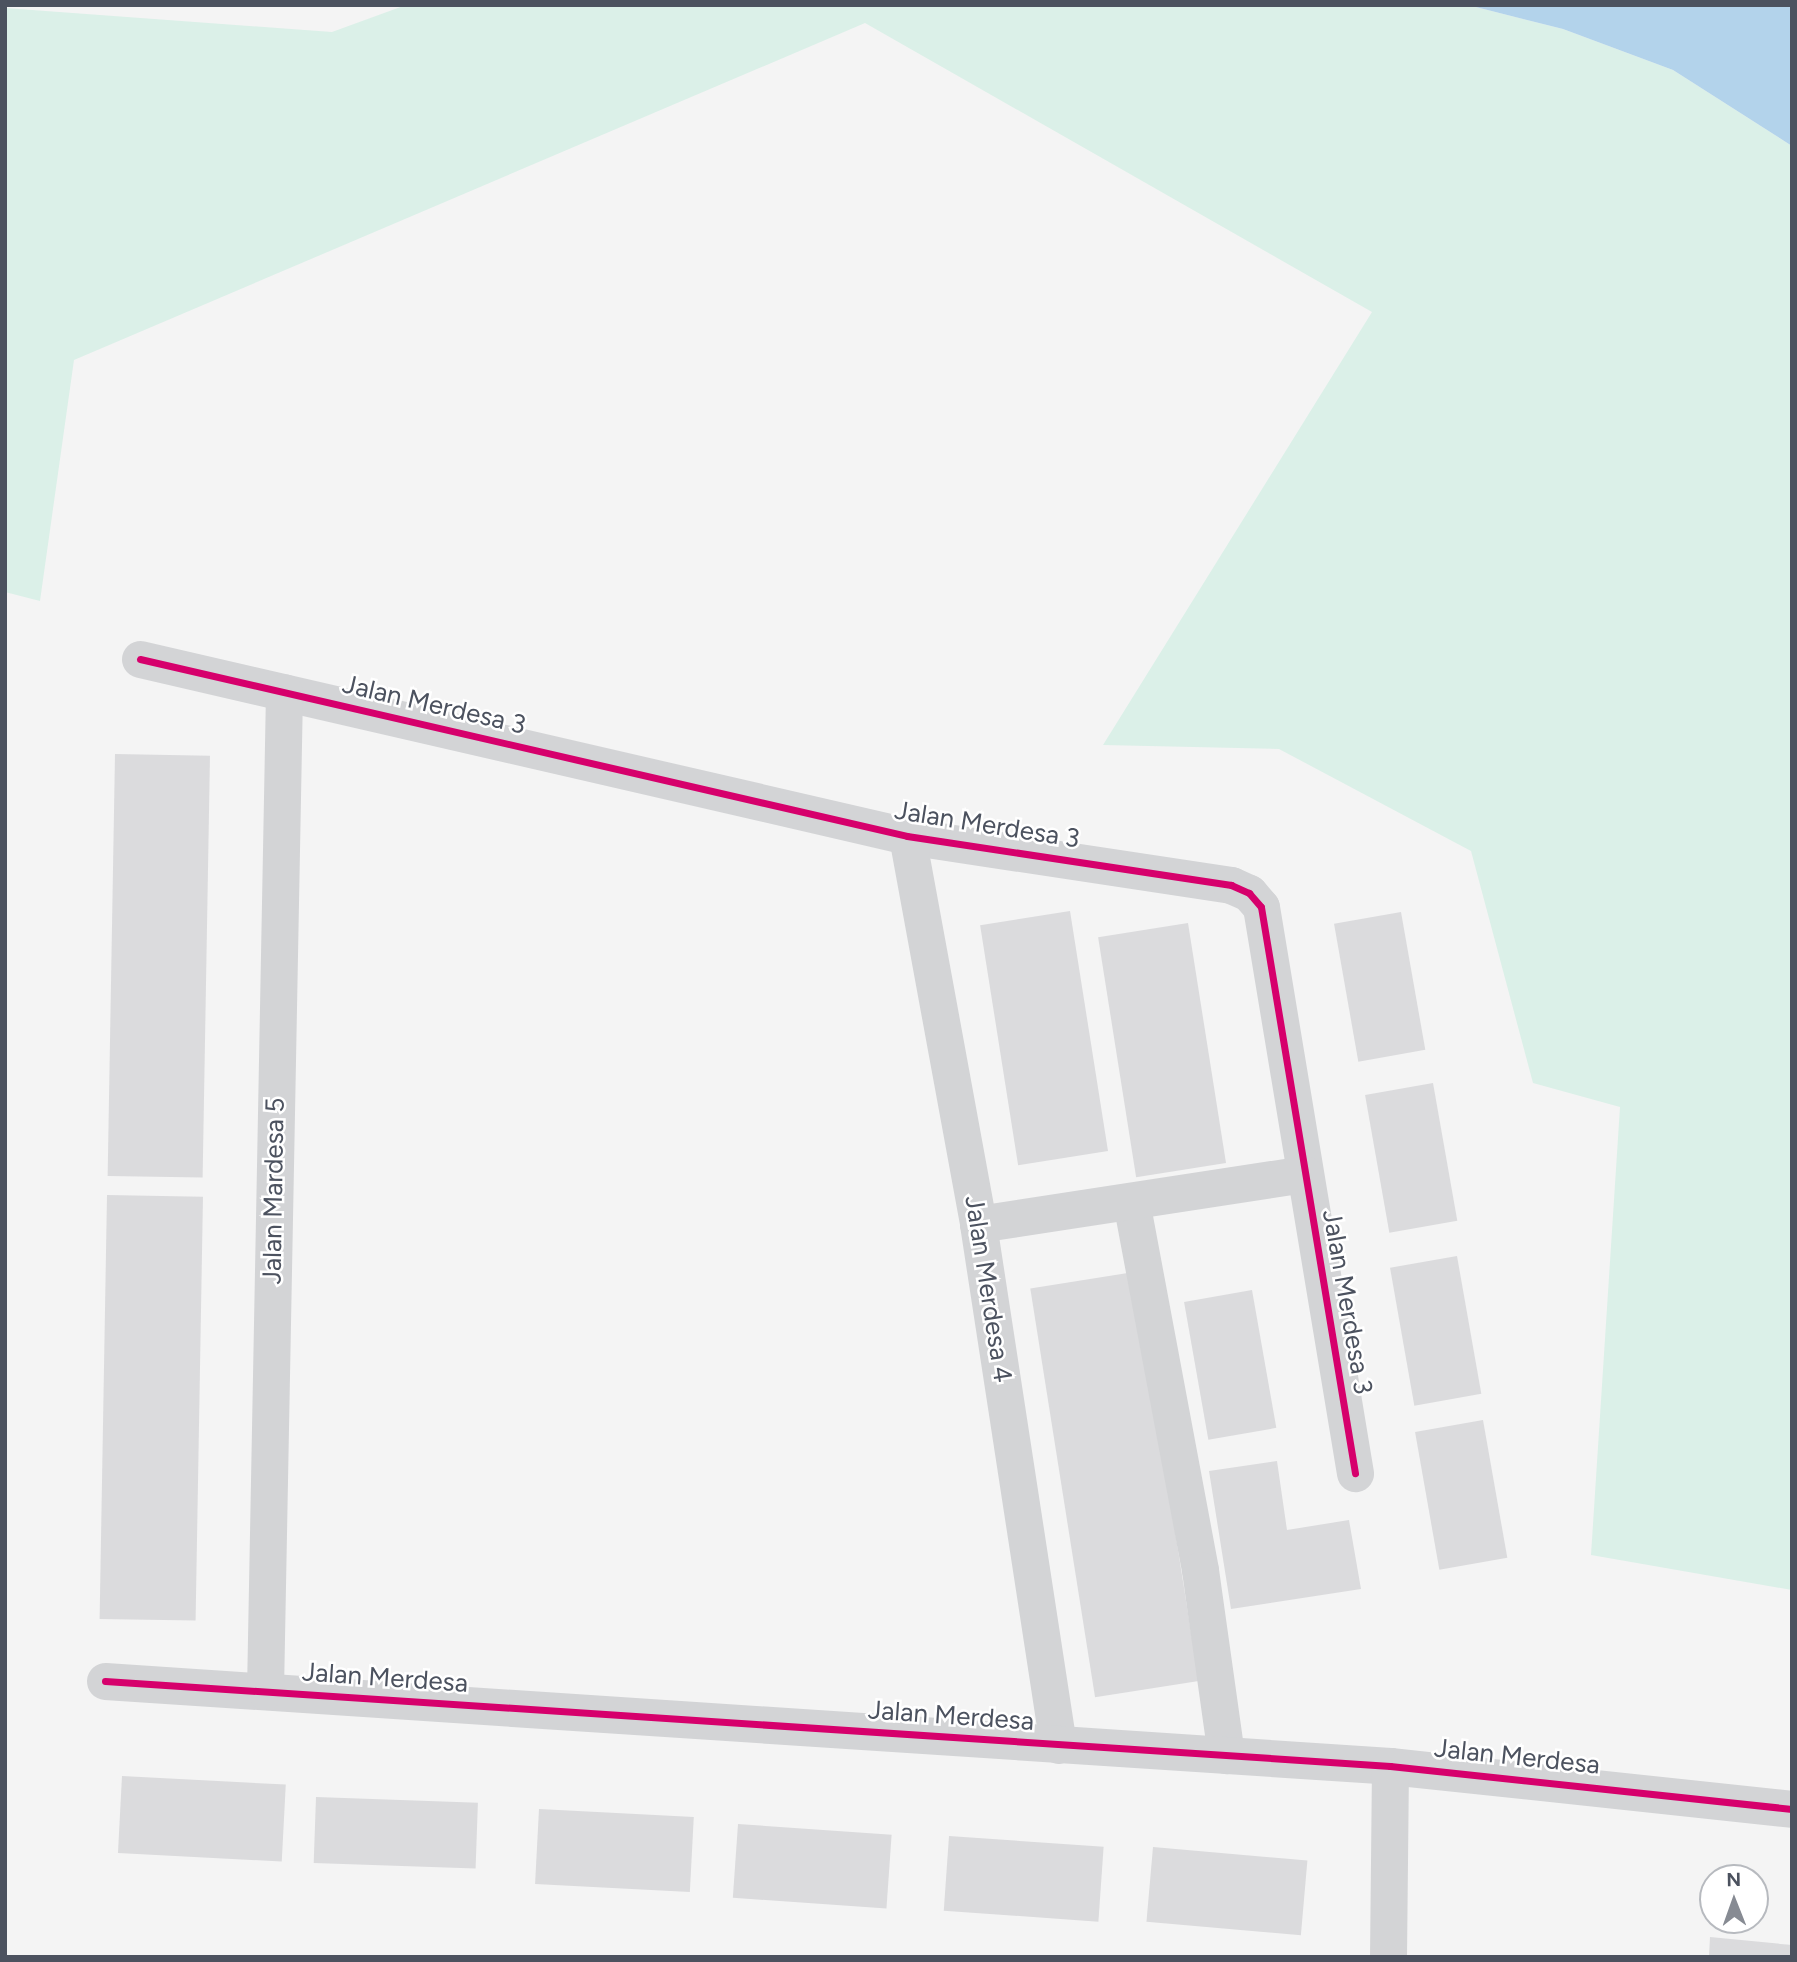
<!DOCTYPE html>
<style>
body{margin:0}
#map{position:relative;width:1797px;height:1962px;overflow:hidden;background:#f4f4f4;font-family:Figtree,sans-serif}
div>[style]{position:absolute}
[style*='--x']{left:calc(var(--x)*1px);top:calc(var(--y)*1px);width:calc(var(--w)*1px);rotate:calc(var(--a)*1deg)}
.green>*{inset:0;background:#dbf0e8}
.water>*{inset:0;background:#b3d3eb}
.building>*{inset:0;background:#dbdbdd;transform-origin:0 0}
.minor>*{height:37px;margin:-18.5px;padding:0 18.5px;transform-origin:18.5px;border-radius:18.5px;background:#d3d4d6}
.cycleway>*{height:7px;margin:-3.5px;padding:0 3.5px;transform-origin:3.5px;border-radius:3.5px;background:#d6006c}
span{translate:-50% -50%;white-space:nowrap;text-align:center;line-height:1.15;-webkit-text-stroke:5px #fff;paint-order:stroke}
.street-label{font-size:26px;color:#4c525f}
.frame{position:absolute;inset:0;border:7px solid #4c525f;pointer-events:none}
.north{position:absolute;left:1699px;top:1864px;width:70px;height:70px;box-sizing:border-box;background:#fff;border:2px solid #b7babf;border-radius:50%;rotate:359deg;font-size:19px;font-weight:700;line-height:28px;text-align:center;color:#4c525f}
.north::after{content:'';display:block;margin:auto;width:24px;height:32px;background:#878b93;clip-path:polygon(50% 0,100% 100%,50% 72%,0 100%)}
</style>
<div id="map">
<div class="green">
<div style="clip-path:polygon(406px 5px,1468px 5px,1563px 29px,1673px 70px,1792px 146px,1792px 1590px,1591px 1555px,1620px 1107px,1533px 1083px,1471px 851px,1279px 749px,1103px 745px,1372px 312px,865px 23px,74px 360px,40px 601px,5px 592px,5px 8px,332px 32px)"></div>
</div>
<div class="water">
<div style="clip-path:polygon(1468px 5px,1792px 5px,1792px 146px,1673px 70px,1563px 29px)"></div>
</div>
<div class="building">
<div style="left:115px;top:754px;width:95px;height:422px;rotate:1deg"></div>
<div style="left:1070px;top:911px;width:243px;height:91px;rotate:81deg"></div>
<div style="left:1401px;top:912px;width:140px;height:68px;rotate:80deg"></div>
<div style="left:1188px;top:923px;width:243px;height:91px;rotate:81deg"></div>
<div style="left:1433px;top:1083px;width:140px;height:69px;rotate:80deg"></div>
<div style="left:107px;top:1195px;width:96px;height:424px;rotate:1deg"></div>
<div style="left:1457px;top:1256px;width:140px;height:68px;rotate:80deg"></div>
<div style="left:1134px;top:1272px;width:414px;height:105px;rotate:81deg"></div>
<div style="left:1252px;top:1290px;width:140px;height:69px;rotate:80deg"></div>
<div style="left:1483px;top:1420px;width:140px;height:69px;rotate:80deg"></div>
<div style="clip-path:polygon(1277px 1461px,1287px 1530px,1349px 1520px,1361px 1589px,1231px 1609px,1209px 1471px)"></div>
<div style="left:122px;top:1776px;width:164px;height:77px;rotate:3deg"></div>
<div style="left:316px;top:1797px;width:162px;height:66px;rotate:2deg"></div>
<div style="left:539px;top:1809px;width:155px;height:75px;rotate:3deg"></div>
<div style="left:738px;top:1824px;width:154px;height:74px;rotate:4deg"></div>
<div style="left:949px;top:1836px;width:155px;height:75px;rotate:4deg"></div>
<div style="left:1153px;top:1847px;width:155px;height:75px;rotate:5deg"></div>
<div style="clip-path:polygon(1710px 1937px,1792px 1945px,1792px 1957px,1709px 1957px)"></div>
</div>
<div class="minor">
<div style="--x:140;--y:659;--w:787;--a:12.99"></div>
<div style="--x:907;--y:836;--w:328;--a:8.6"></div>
<div style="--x:1231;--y:885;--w:20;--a:24"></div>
<div style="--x:1249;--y:893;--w:18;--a:49"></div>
<div style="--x:1261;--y:907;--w:574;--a:80.57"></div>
<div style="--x:907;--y:836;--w:394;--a:79.6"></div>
<div style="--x:978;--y:1224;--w:527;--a:81.27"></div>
<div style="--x:1131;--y:1201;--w:375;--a:79.4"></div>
<div style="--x:1200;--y:1570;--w:187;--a:82"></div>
<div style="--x:978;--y:1224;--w:330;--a:-8.7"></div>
<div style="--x:105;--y:1681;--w:1288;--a:3.78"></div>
<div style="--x:1390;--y:1766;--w:404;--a:6.1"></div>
<div style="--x:265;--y:1691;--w:999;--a:-88.91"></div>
<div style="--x:1388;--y:1957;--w:191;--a:-89.4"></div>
</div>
<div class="cycleway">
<div style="--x:140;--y:659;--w:787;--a:12.99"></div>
<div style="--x:907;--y:836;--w:328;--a:8.6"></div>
<div style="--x:1231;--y:885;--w:20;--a:24"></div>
<div style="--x:1249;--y:893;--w:18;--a:49"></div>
<div style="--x:1261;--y:907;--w:574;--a:80.57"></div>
<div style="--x:105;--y:1681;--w:1288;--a:3.78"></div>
<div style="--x:1390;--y:1766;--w:404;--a:6.1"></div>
</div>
<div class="street-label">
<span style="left:434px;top:705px;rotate:13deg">Jalan Merdesa 3</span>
<span style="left:987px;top:825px;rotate:9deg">Jalan Merdesa 3</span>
<span style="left:274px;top:1191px;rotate:-89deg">Jalan Mardesa 5</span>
<span style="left:988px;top:1289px;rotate:81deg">Jalan Merdesa 4</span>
<span style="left:1347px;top:1302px;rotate:80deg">Jalan Merdesa 3</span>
<span style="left:385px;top:1678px;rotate:4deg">Jalan Merdesa</span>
<span style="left:951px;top:1716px;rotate:4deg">Jalan Merdesa</span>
<span style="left:1517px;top:1757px;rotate:6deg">Jalan Merdesa</span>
</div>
<div class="frame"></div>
<div class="north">N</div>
</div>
